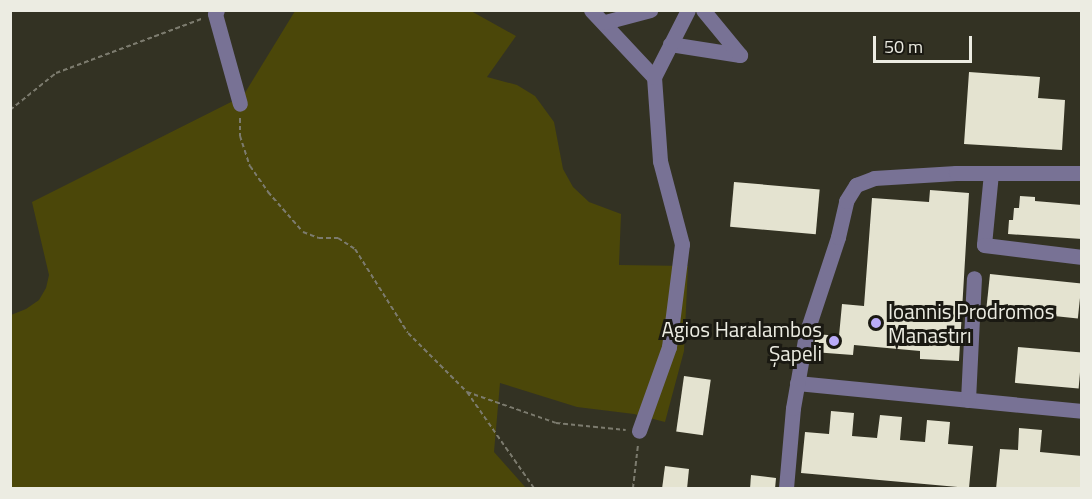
<!DOCTYPE html>
<meta charset="utf-8">
<style>
body{margin:0}
#map{position:relative;width:1092px;height:499px;overflow:hidden;background:#333223;font-family:"Titillium Web",sans-serif}
div>[style]{position:absolute}
[style*='--x']{left:calc(var(--x)*1px);top:calc(var(--y)*1px);width:calc(var(--w)*1px);rotate:calc(var(--a)*1deg)}
.green>*{inset:0;background:#4b4709}
.building>*{inset:0;background:#e4e3d0;transform-origin:0 0}
.path>*{height:2px;margin-top:-1px;transform-origin:0;background:repeating-linear-gradient(90deg,#7c7b6e 0 4.5px,transparent 0 7.5px)}
.minor>*{height:15px;margin:-7.5px;padding:0 7.5px;transform-origin:7.5px;border-radius:7.5px;background:#787295}
.dots>*{width:16px;height:16px;translate:-50% -50%;box-sizing:border-box;border:3px solid #1a1912;border-radius:50%}
span{translate:-50% -50%;white-space:nowrap;text-align:center;line-height:1.15;-webkit-text-stroke:6px #1a1912;paint-order:stroke}
.poi-label{font-size:21px;color:#ecece2}
.left{translate:0 -50%;text-align:left}
.right{translate:-100% -50%;text-align:right}
.frame{position:absolute;inset:0;border:12px solid #ecece2;pointer-events:none}
.scale{position:absolute;left:873px;top:36px;width:99px;height:27px;box-sizing:border-box;border:3px solid #ecece2;border-top:0;padding-left:8px;font-size:18px;line-height:21px;white-space:nowrap;color:#ecece2;-webkit-text-stroke:4px #1a1912;paint-order:stroke}
</style>
<div id="map">
<div class="green">
<div style="clip-path:polygon(295px 11px,471px 11px,516px 36px,487px 77px,517px 85px,535px 96px,554px 122px,563px 169px,573px 187px,589px 202px,621px 214px,619px 265px,688px 266px,684px 351px,665px 422px,634px 414px,577px 407px,500px 383px,494px 452px,526px 488px,11px 488px,11px 315px,26px 309px,39px 300px,46px 288px,49px 275px,32px 202px,243px 96px)"></div>
</div>
<div class="building">
<div style="clip-path:polygon(969px 72px,1040px 77px,1038px 98px,1065px 100px,1062px 150px,964px 144px)"></div>
<div style="left:734px;top:182px;width:86px;height:45px;rotate:5deg"></div>
<div style="clip-path:polygon(930px 190px,969px 193px,959px 361px,920px 359px,920px 351px,854px 345px,853px 355px,813px 352px,816px 334px,839px 336px,842px 304px,864px 306px,872px 198px,929px 202px)"></div>
<div style="clip-path:polygon(1020px 196px,1035px 197px,1035px 201px,1082px 205px,1082px 239px,1008px 234px,1009px 220px,1013px 220px,1014px 208px,1019px 208px)"></div>
<div style="left:990px;top:274px;width:92px;height:35px;rotate:6deg"></div>
<div style="left:1018px;top:347px;width:64px;height:36px;rotate:5deg"></div>
<div style="left:684px;top:376px;width:27px;height:56px;rotate:8deg"></div>
<div style="clip-path:polygon(831px 411px,854px 413px,852px 436px,877px 438px,880px 415px,902px 417px,900px 440px,925px 442px,927px 420px,950px 422px,948px 444px,973px 446px,969px 488px,801px 473px,805px 432px,829px 434px)"></div>
<div style="clip-path:polygon(1019px 428px,1042px 430px,1040px 452px,1082px 456px,1082px 489px,996px 489px,1000px 449px,1018px 450px)"></div>
<div style="clip-path:polygon(665px 466px,689px 469px,687px 489px,662px 489px)"></div>
<div style="clip-path:polygon(751px 475px,776px 478px,775px 489px,750px 489px)"></div>
</div>
<div class="path">
<div style="--x:10;--y:110;--w:59;--a:-38.8"></div>
<div style="--x:56;--y:73;--w:155;--a:-20.4"></div>
<div style="--x:240;--y:118;--w:18;--a:90"></div>
<div style="--x:240;--y:136;--w:32;--a:72"></div>
<div style="--x:250;--y:166;--w:32;--a:55"></div>
<div style="--x:268;--y:192;--w:53;--a:48.8"></div>
<div style="--x:303;--y:232;--w:17;--a:21"></div>
<div style="--x:319;--y:238;--w:19;--a:0"></div>
<div style="--x:338;--y:238;--w:20;--a:33"></div>
<div style="--x:355;--y:249;--w:99;--a:57.8"></div>
<div style="--x:408;--y:333;--w:83;--a:45"></div>
<div style="--x:467;--y:392;--w:117;--a:55.1"></div>
<div style="--x:467;--y:392;--w:94;--a:19.2"></div>
<div style="--x:556;--y:423;--w:70;--a:5.7"></div>
<div style="--x:633;--y:488;--w:43;--a:-83.4"></div>
</div>
<div class="minor">
<div style="--x:217;--y:10;--w:4;--a:117"></div>
<div style="--x:215;--y:14;--w:93;--a:74.5"></div>
<div style="--x:591;--y:10;--w:92;--a:46.8"></div>
<div style="--x:654;--y:77;--w:84;--a:85.9"></div>
<div style="--x:660;--y:161;--w:86;--a:75.2"></div>
<div style="--x:682;--y:244;--w:104;--a:97.2"></div>
<div style="--x:669;--y:347;--w:89;--a:109.7"></div>
<div style="--x:605;--y:22;--w:47;--a:-14.9"></div>
<div style="--x:670;--y:44;--w:71;--a:8.9"></div>
<div style="--x:740;--y:55;--w:58;--a:-129.4"></div>
<div style="--x:654;--y:77;--w:75;--a:-63.1"></div>
<div style="--x:991;--y:173;--w:72;--a:95.6"></div>
<div style="--x:984;--y:245;--w:99;--a:7"></div>
<div style="--x:797;--y:383;--w:286;--a:5.6"></div>
<div style="--x:968;--y:400;--w:122;--a:-87.2"></div>
<div style="--x:786;--y:488;--w:80;--a:-85"></div>
<div style="--x:793;--y:408;--w:75;--a:-80"></div>
<div style="--x:806;--y:334;--w:102;--a:-71.7"></div>
<div style="--x:838;--y:237;--w:37;--a:-77"></div>
<div style="--x:846;--y:201;--w:19;--a:-58"></div>
<div style="--x:856;--y:185;--w:19;--a:-21"></div>
<div style="--x:874;--y:178;--w:82;--a:-3.5"></div>
<div style="--x:956;--y:173;--w:126;--a:0"></div>
</div>
<div class="dots">
<div style="left:876px;top:323px;background:#b9abf7"></div>
<div style="left:834px;top:341px;background:#b9abf7"></div>
</div>
<div class="poi-label">
<span class="left" style="left:888px;top:323px">Ioannis Prodromos<br>Manastırı</span>
<span class="right" style="left:822px;top:341px">Agios Haralambos<br>Şapeli</span>
</div>
<div class="frame"></div>
<div class="scale">50 m</div>
</div>
